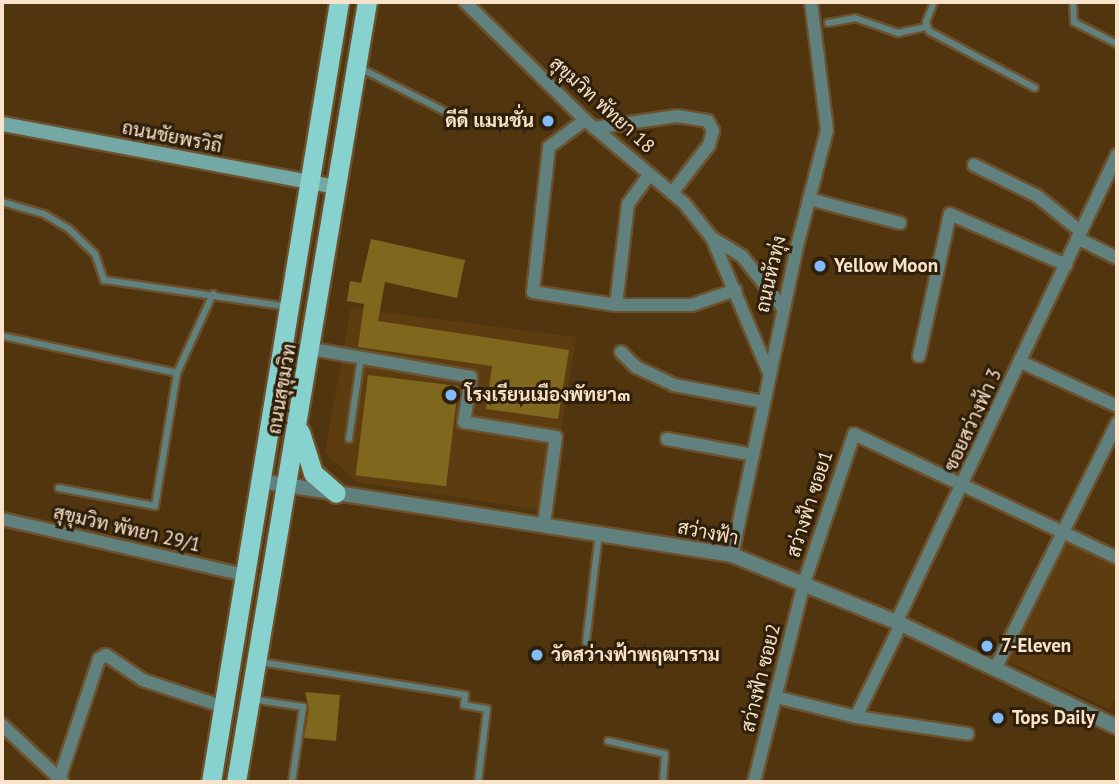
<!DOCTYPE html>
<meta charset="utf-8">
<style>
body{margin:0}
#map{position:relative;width:1119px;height:784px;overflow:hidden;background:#51350f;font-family:"PT Sans",Sarabun,sans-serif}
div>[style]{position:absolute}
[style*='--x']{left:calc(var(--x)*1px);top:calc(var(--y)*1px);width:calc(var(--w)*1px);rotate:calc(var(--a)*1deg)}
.built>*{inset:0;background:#5d3d10}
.building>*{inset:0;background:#7f681e;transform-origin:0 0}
.roads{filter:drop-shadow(2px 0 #6c512d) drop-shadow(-2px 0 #6c512d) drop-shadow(0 2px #6c512d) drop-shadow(0 -2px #6c512d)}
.service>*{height:6px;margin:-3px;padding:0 3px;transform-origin:3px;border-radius:3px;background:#61817f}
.minor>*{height:12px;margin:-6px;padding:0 6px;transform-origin:6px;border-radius:6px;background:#61817f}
.tertiary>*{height:14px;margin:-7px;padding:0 7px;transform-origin:7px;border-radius:7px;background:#61817f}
.secondary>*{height:14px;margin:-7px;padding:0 7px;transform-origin:7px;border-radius:7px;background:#74a8a5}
.trunk>*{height:19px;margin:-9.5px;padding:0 9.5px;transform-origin:9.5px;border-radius:9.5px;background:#87d2cf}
.dots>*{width:19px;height:19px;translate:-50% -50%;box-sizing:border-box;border:4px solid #2f1f0b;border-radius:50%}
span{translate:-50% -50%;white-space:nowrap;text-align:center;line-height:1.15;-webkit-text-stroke:6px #2f1f0b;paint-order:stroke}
.street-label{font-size:19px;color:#f9e4cb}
.poi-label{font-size:19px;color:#f9e4cb;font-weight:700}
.right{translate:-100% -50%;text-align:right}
.left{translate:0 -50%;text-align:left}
.frame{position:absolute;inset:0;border:4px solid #f9e4cb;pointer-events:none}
</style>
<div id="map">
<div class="built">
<div style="clip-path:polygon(351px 308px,576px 337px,548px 511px,357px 482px,325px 453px)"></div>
<div style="clip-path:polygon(1067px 537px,1117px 563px,1117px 695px,1110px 709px,1005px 660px)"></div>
</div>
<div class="building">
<div style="clip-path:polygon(371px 239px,465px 260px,457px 298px,385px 282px,378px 321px,569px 350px,558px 419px,486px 409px,492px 366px,358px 347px,364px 304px,347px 301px,350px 281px,361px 283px)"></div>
<div style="left:368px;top:375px;width:91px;height:101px;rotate:7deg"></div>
<div style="clip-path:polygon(305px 692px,340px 695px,336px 741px,304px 738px,309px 708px)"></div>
</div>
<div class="roads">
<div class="service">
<div style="--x:934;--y:2;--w:22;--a:112"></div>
<div style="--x:926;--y:22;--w:9;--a:72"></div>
<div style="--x:929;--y:31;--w:120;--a:28.3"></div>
<div style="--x:1073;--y:2;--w:20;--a:87"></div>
<div style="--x:1074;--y:22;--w:48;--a:27.1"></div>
<div style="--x:828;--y:23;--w:27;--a:-10"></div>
<div style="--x:855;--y:18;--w:46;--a:19.2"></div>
<div style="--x:898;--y:33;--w:30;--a:-12"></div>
<div style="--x:358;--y:67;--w:103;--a:27.1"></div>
<div style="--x:2;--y:202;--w:44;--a:15.9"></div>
<div style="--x:44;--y:214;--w:29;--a:31"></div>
<div style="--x:69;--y:229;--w:36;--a:44"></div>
<div style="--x:95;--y:254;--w:28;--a:71"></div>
<div style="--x:104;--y:280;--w:186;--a:8.3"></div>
<div style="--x:2;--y:336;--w:179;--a:11.9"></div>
<div style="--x:177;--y:373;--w:135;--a:99.4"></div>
<div style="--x:155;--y:506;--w:98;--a:-169.4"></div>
<div style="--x:177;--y:373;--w:87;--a:-65.5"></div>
<div style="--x:349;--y:439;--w:83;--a:-81.7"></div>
<div style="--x:586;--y:642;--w:110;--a:-83.2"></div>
<div style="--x:260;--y:662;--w:208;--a:9.1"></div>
<div style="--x:465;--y:695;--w:10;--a:96"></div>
<div style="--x:464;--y:705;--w:23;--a:10"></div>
<div style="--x:487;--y:709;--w:74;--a:97"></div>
<div style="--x:251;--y:699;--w:53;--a:8.7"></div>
<div style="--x:303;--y:707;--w:76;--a:98.3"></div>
<div style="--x:608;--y:741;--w:58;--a:12.8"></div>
<div style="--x:665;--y:754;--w:28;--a:94"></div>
</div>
<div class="minor">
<div style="--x:465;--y:2;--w:168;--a:44.5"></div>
<div style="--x:585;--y:120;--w:129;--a:40"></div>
<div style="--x:684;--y:203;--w:45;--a:51.3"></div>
<div style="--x:712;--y:238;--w:149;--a:67.1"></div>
<div style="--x:585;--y:120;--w:45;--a:143.1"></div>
<div style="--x:549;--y:147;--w:146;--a:96.3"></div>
<div style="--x:533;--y:292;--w:84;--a:8.9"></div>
<div style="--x:616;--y:305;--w:102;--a:-83.2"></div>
<div style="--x:628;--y:204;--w:37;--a:-54"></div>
<div style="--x:594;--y:128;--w:84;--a:-8.2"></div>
<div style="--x:677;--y:116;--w:31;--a:9"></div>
<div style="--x:708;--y:121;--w:11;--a:63"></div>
<div style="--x:713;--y:131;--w:15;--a:106"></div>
<div style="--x:709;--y:145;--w:61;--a:127.6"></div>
<div style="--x:974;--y:165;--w:70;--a:26.2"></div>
<div style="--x:1037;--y:196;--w:55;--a:39.1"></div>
<div style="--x:809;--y:199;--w:94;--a:14.8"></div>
<div style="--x:712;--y:238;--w:35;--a:31"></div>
<div style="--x:742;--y:256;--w:66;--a:51.7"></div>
<div style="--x:1077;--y:238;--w:45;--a:26.6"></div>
<div style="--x:616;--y:305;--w:76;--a:0"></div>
<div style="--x:692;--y:305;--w:46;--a:-19.2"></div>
<div style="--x:312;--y:349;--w:161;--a:10"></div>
<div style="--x:471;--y:377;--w:46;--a:98.8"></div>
<div style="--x:464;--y:422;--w:93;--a:9.3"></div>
<div style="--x:556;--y:437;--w:88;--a:97.9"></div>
<div style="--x:621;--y:352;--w:21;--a:45"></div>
<div style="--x:636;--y:367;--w:42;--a:25.3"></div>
<div style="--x:674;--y:385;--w:92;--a:10.7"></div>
<div style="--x:919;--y:356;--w:145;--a:-77.7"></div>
<div style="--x:950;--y:214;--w:127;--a:23.7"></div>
<div style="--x:1021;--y:362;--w:106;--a:24.6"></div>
<div style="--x:667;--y:439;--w:88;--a:10.4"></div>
<div style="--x:2;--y:519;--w:248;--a:13"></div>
<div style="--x:732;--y:555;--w:312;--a:-78.1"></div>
<div style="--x:796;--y:250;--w:124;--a:-75.5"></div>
<div style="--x:827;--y:130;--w:129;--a:-97.1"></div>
<div style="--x:896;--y:623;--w:518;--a:-64.72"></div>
<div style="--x:995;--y:669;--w:275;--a:-63.6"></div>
<div style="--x:776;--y:697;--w:82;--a:14"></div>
<div style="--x:856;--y:717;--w:113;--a:8.6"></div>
<div style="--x:856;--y:717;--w:103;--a:-64.2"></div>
<div style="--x:2;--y:725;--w:83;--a:43.1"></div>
<div style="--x:59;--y:780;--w:127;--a:-71.7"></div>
<div style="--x:99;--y:659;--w:8;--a:-30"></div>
<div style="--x:106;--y:655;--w:45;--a:34"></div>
<div style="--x:143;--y:680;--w:85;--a:18.4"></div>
<div style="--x:754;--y:782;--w:205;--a:-75.9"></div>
<div style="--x:804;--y:583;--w:157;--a:-71.4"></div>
<div style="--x:854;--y:434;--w:291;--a:25.2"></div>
</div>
<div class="tertiary">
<div style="--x:260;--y:481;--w:478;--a:8.9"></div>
<div style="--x:732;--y:555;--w:183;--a:22.2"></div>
<div style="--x:901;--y:624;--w:239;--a:25.5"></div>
</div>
<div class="secondary">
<div style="--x:2;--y:124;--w:339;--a:10.7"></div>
</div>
<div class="trunk">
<div style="--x:300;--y:432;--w:43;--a:72.4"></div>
<div style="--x:313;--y:473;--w:30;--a:41"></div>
<div style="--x:211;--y:782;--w:790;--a:-80.68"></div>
<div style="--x:236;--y:782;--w:791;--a:-80.47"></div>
</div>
</div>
<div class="dots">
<div style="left:548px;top:121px;background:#82bcfa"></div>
<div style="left:820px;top:266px;background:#82bcfa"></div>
<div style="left:451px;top:395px;background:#82bcfa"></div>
<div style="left:987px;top:646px;background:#82bcfa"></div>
<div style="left:537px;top:655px;background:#82bcfa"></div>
<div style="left:998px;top:718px;background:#82bcfa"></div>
</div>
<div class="street-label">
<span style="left:602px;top:105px;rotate:42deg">สุขุมวิท พัทยา 18</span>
<span style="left:172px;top:137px;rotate:11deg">ถนนชัยพรวิถี</span>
<span style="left:771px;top:274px;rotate:-77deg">ถนนหัวทุ่ง</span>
<span style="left:282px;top:389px;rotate:-80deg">ถนนสุขุมวิท</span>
<span style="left:973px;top:420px;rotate:-65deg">ซอยสว่างฟ้า 3</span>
<span style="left:810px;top:504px;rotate:-72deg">สว่างฟ้า ซอย1</span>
<span style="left:127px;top:529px;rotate:13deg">สุขุมวิท พัทยา 29/1</span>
<span style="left:708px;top:533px;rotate:11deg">สว่างฟ้า</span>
<span style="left:761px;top:678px;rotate:-76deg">สว่างฟ้า ซอย2</span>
</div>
<div class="poi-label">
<span class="right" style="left:534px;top:121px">ดีดี แมนชั่น</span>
<span class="left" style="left:834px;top:266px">Yellow Moon</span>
<span class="left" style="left:465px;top:395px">โรงเรียนเมืองพัทยา๓</span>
<span class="left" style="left:1001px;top:646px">7-Eleven</span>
<span class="left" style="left:551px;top:655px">วัดสว่างฟ้าพฤฒาราม</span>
<span class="left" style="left:1012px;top:718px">Tops Daily</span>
</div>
<div class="frame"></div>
</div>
